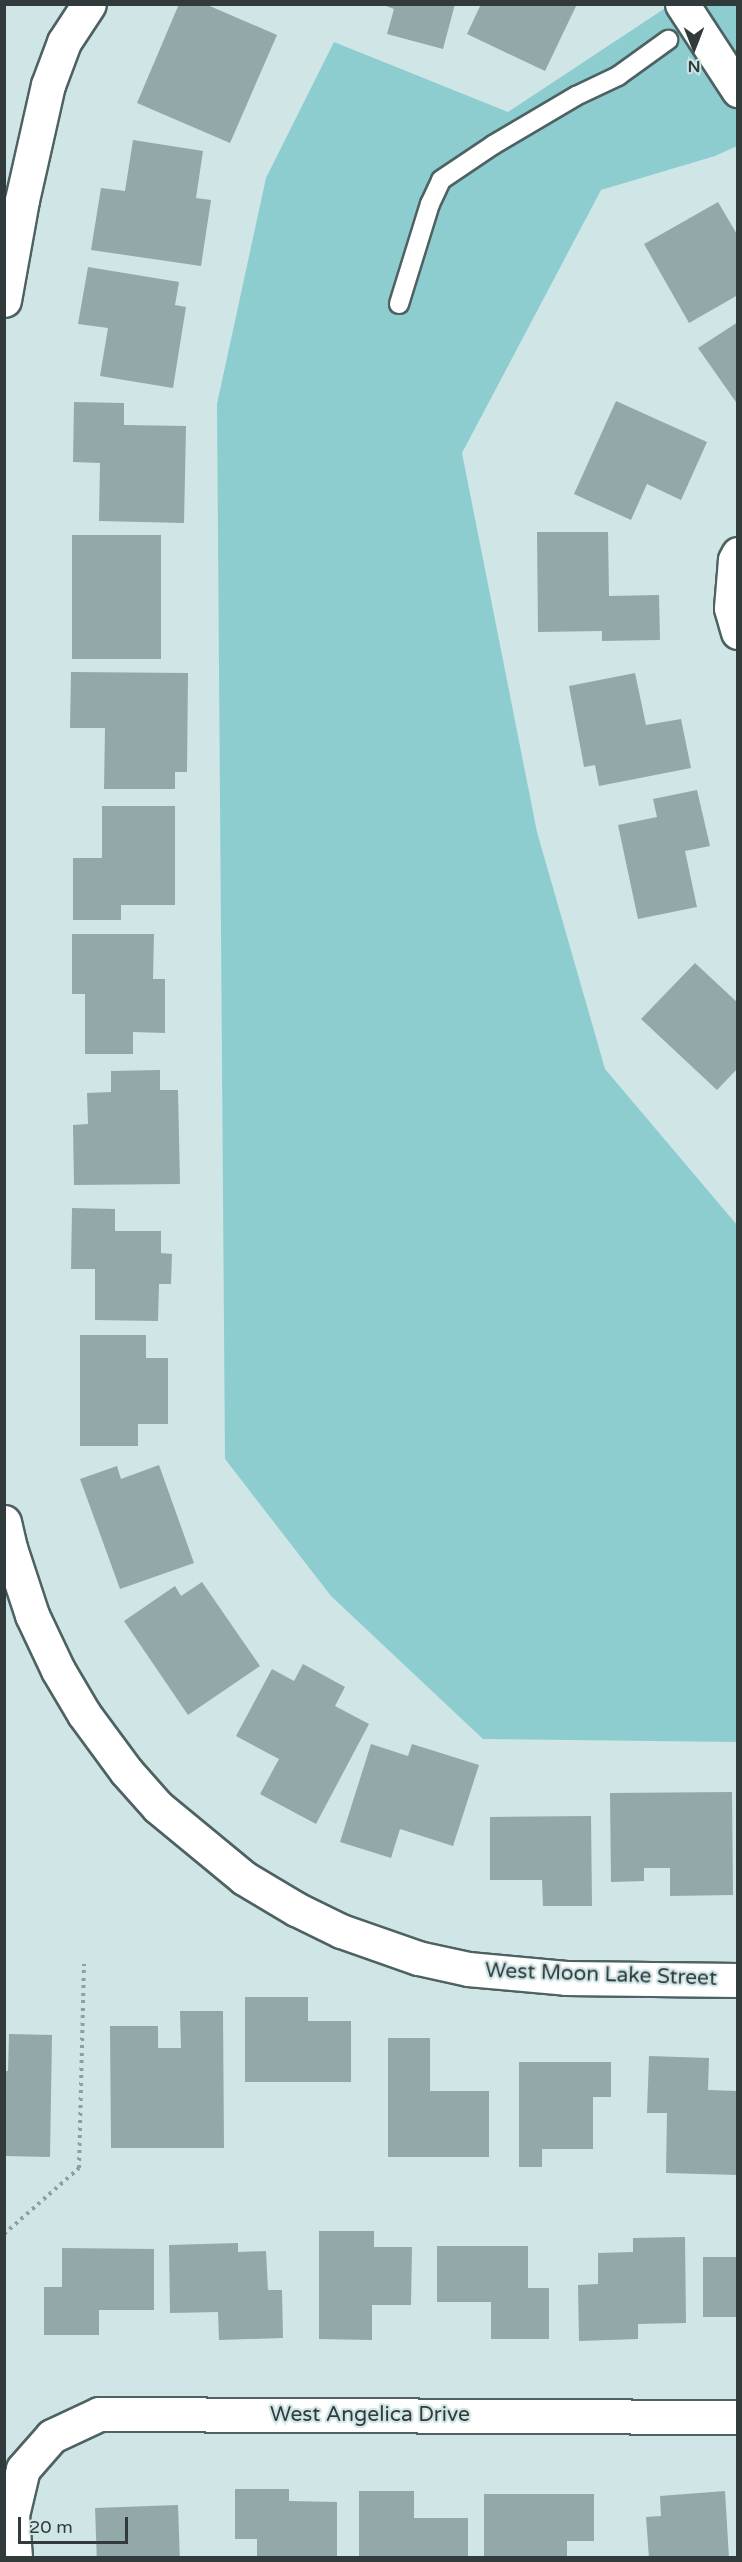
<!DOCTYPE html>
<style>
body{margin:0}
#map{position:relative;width:742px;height:2562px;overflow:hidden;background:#cfe5e6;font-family:"Varela Round",sans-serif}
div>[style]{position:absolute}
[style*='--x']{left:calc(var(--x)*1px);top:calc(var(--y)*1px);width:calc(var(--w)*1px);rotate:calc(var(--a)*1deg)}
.green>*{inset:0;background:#8dcdd0}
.building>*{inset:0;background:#93a8a9;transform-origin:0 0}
.path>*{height:4px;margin-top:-2px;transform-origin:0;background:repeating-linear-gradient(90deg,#8e9f9f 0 3px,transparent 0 7.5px)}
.roads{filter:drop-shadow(2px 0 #4e6263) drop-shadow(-2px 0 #4e6263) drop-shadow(0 2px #4e6263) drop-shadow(0 -2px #4e6263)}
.service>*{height:18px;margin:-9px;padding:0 9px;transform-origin:9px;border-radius:9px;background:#fff}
.minor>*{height:33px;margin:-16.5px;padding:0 16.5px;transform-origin:16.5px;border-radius:16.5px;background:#fff}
span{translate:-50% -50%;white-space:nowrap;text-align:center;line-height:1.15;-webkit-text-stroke:4.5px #cfe5e6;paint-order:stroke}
.street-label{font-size:21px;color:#323b3b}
.frame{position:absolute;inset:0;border:6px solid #323b3b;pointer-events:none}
.north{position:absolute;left:664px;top:18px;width:60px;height:60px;-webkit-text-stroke:4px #cfe5e6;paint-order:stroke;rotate:180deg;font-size:16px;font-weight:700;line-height:24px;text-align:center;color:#323b3b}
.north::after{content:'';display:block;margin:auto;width:21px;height:27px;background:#323b3b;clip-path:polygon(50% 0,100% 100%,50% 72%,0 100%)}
.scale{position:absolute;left:18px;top:2517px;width:110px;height:27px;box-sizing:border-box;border:3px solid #323b3b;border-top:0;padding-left:8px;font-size:18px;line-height:21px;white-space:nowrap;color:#323b3b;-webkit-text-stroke:4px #cfe5e6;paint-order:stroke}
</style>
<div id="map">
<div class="green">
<div style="clip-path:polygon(670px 5px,737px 5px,737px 146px,715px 156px,601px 190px,462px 453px,537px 832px,605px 1069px,737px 1225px,737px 1742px,483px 1739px,331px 1596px,225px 1459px,217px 404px,266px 178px,334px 42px,508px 112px)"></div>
</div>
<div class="building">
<div style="clip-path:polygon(179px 4px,205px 4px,277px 35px,230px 143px,137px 103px)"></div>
<div style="clip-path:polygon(381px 4px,455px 4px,443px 49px,387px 34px,394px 9px)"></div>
<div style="clip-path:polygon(481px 4px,577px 4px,545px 71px,467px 34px)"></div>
<div style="clip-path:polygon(133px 140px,203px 151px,196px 198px,211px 200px,201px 266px,91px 250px,101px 188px,125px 191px)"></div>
<div style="clip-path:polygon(718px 202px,738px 236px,738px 295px,689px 323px,644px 244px)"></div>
<div style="clip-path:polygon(88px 267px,179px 282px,175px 305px,186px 307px,173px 388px,100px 376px,108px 328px,78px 324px)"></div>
<div style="clip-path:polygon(738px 322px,738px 405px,698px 348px)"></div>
<div style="clip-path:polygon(616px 401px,707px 442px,681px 500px,647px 484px,631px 520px,574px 494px)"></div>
<div style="clip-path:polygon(74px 402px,124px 403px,124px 425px,186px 426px,184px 523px,99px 521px,100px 463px,73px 462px)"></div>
<div style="clip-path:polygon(537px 532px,608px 532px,609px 596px,659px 595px,660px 640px,602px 641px,602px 631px,538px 632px)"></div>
<div style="left:161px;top:535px;width:124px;height:89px;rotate:90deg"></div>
<div style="clip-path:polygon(71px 672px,188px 673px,187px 772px,175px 772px,175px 789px,104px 789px,105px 728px,70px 728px)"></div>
<div style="clip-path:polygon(635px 673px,646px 725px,681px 719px,691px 768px,599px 786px,595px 765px,584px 767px,569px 686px)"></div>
<div style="clip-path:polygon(697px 790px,710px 846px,685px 851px,697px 907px,638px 919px,618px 825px,657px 817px,653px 799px)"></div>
<div style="clip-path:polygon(102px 806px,175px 806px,175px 905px,121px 905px,121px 920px,73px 920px,73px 858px,102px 858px)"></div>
<div style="clip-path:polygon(72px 934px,154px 934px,153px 979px,165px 979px,165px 1033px,133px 1032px,133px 1054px,85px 1054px,85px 994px,72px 994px)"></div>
<div style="clip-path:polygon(695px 963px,738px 1003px,738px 1068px,717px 1090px,641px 1019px)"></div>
<div style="clip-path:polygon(160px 1070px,160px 1090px,178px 1090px,180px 1184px,74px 1185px,73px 1125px,88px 1124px,87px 1093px,111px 1092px,111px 1071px)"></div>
<div style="clip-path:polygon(72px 1208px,115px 1209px,115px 1231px,161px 1231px,161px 1253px,172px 1254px,171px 1284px,159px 1284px,158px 1321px,95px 1320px,95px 1269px,71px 1269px)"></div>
<div style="clip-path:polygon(80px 1335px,146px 1335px,146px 1358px,168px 1358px,168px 1424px,138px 1424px,138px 1446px,80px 1446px)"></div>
<div style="clip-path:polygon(159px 1465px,194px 1563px,120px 1589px,80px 1479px,117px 1466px,121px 1479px)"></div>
<div style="clip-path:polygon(202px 1582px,260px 1666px,188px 1715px,124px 1621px,175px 1586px,181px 1596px)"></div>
<div style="clip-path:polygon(303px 1664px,345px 1687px,335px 1706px,369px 1724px,316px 1824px,260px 1794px,279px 1759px,236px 1736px,272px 1669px,294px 1681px)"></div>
<div style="clip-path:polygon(371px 1744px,408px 1756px,412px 1744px,479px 1765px,453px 1846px,400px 1829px,391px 1858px,340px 1842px)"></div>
<div style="clip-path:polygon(732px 1792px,733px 1895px,670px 1896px,670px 1868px,644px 1868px,644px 1881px,611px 1882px,610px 1793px)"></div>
<div style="clip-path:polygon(591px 1816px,592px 1906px,543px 1906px,542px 1880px,490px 1880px,490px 1817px)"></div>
<div style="clip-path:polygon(245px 1997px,308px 1997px,308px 2021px,351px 2021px,351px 2082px,245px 2082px)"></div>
<div style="clip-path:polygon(180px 2011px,223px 2011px,224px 2148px,111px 2148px,110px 2026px,158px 2026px,158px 2048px,181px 2048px)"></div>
<div style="clip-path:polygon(9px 2034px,52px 2035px,50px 2157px,4px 2156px,4px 2071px,8px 2071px)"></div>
<div style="clip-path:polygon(388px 2038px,430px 2038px,430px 2091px,489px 2091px,489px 2157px,388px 2157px)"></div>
<div style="clip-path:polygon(649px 2056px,709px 2058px,708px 2090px,738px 2091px,738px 2175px,666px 2173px,667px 2113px,647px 2113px)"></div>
<div style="clip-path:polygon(519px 2062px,611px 2062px,611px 2097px,593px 2097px,593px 2149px,542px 2149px,542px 2167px,519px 2167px)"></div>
<div style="clip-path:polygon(319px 2231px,374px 2231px,374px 2247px,412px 2247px,411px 2305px,372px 2305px,372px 2340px,319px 2339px)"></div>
<div style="clip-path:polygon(685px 2237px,686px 2323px,638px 2324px,638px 2339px,579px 2341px,578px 2285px,598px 2284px,598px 2253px,633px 2252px,633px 2238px)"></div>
<div style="clip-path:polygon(238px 2243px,238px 2252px,266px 2251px,268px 2290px,282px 2290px,283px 2338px,219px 2340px,218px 2312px,170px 2313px,169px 2245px)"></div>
<div style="clip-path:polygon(437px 2246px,528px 2246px,528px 2288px,549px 2288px,549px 2339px,491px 2339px,491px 2302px,437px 2302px)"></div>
<div style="clip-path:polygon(62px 2248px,154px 2249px,154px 2310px,99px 2310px,99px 2335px,44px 2335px,44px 2287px,62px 2287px)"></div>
<div style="left:703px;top:2257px;width:35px;height:60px"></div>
<div style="clip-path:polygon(235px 2489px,289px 2489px,289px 2501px,337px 2502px,337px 2558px,257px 2558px,257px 2539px,235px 2539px)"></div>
<div style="clip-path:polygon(359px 2491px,414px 2491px,414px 2518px,468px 2518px,468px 2558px,359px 2558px)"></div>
<div style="clip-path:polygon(725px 2491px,729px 2558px,649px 2558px,646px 2517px,661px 2516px,660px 2496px)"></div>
<div style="clip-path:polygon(484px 2494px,594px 2494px,594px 2541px,567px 2541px,567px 2558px,484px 2558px)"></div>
<div style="left:178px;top:2505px;width:53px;height:83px;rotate:88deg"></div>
</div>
<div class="path">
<div style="--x:4;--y:2234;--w:100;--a:-41.3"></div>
<div style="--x:79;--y:2168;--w:204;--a:-88.6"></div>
</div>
<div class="roads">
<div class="service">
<div style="--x:399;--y:304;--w:105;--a:-72.8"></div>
<div style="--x:430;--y:204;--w:26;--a:-65"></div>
<div style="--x:441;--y:180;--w:63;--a:-33.9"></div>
<div style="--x:493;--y:145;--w:96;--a:-30.6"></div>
<div style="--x:576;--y:96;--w:47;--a:-25.5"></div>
<div style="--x:618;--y:76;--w:62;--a:-35.8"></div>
</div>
<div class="minor">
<div style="--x:682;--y:4;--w:103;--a:56.9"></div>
<div style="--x:4;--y:300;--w:102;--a:-79.8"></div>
<div style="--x:22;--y:200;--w:118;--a:-77.3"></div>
<div style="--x:48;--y:85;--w:46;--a:-69.6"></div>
<div style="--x:64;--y:42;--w:45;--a:-56.7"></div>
<div style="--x:738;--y:554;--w:7;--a:117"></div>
<div style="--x:735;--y:560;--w:48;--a:94.8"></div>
<div style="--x:731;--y:608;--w:25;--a:74"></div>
<div style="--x:4;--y:1522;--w:27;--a:77"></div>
<div style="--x:10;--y:1548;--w:71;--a:71.8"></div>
<div style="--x:32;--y:1615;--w:61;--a:64.7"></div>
<div style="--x:58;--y:1670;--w:51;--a:59.4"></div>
<div style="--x:84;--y:1714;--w:71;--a:53.6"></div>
<div style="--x:126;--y:1771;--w:48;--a:48.4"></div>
<div style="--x:158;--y:1807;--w:112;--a:39.5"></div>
<div style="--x:244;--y:1878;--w:61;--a:30.8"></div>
<div style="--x:296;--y:1909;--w:50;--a:26.1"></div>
<div style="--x:341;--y:1931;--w:82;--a:19.3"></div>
<div style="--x:418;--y:1958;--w:51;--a:12.4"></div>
<div style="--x:468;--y:1969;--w:98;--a:5.2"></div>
<div style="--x:566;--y:1978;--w:172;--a:0.7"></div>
<div style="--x:15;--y:2558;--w:43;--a:-94"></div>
<div style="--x:12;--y:2515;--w:47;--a:-76.6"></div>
<div style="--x:23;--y:2469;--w:44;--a:-48.7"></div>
<div style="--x:52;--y:2436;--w:52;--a:-25.1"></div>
<div style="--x:99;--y:2414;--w:639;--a:0.27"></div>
</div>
</div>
<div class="street-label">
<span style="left:601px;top:1975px;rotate:2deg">West Moon Lake Street</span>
<span style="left:370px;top:2415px">West Angelica Drive</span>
</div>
<div class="frame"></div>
<div class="north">N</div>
<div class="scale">20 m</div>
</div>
